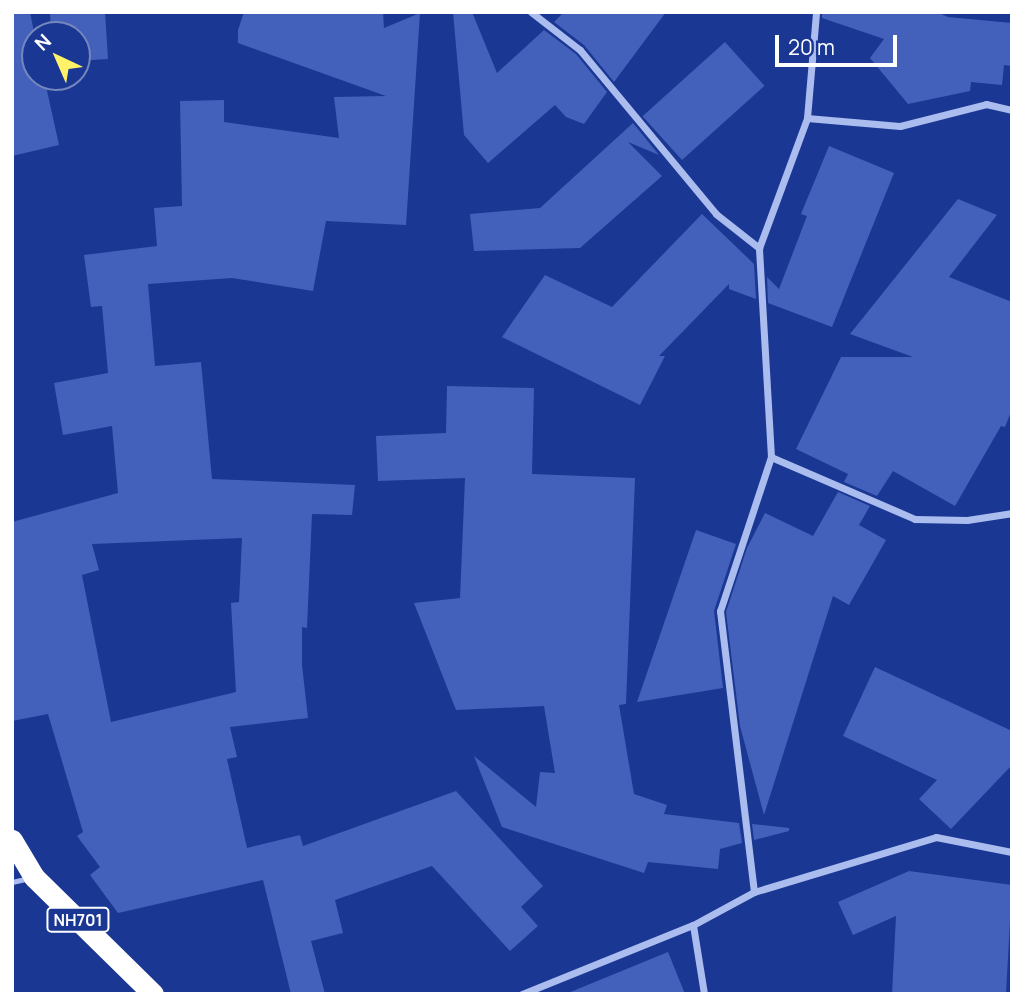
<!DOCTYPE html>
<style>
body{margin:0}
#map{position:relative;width:1024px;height:1006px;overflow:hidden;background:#1a3793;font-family:Manrope,sans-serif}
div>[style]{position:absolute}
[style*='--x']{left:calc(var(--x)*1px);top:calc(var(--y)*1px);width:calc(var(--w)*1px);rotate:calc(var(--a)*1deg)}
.building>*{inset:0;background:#4361ba;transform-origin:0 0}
.lane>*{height:5px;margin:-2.5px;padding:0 2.5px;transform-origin:2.5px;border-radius:2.5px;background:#abbcef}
.street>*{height:7px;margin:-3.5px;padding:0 3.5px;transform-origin:3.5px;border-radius:3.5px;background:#abbcef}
.highway>*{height:21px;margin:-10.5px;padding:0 10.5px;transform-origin:10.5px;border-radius:10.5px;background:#fff}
span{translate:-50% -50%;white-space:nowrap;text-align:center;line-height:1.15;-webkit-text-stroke:5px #1a3793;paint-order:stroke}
.shield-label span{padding:2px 5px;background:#1a3793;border:2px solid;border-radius:5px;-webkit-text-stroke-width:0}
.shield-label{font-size:16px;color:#fff;font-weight:700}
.frame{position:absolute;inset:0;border:14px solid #fff;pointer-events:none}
.north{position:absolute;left:21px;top:21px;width:70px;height:70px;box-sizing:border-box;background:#1a3793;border:2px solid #7687be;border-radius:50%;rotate:316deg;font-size:19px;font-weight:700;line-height:28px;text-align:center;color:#fff}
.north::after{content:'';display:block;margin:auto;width:24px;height:32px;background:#fff269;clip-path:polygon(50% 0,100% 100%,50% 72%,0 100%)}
.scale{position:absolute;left:775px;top:35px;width:122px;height:32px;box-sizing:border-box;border:4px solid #fff;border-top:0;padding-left:9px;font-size:21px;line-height:24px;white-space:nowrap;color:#fff;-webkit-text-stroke:5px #1a3793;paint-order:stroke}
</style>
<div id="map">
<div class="building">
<div style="clip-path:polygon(12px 12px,30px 12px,35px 37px,35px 77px,44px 77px,59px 145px,12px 156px)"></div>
<div style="clip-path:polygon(50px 12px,105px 12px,108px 59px,77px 61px,77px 35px,51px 35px)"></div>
<div style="clip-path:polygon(evenodd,244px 12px,383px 12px,384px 28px,420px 13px,406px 225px,326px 221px,313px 291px,232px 278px,148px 284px,155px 366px,201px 362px,212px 479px,355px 485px,352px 515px,312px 514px,307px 628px,302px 627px,302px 665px,308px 718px,230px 727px,237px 757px,227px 759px,247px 848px,300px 835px,303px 846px,456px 791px,543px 886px,521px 907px,538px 926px,510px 951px,432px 866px,335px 900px,343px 933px,311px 941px,325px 994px,291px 994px,263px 880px,118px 913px,90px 875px,100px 867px,77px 836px,83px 832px,48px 714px,12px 721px,12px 522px,118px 493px,112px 426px,63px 435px,54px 383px,108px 373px,102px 306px,91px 307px,84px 255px,157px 246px,154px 208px,182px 206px,180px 101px,224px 100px,224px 122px,339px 138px,334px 97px,386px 96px,238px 43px,238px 30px,244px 12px,242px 538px,239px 602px,231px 603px,236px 692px,111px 722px,82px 575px,99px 570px,92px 544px,242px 538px)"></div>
<div style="clip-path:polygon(453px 12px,472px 12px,497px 73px,544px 30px,576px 54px,607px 92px,584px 124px,566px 117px,555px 105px,488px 163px,464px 135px)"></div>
<div style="clip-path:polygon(564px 12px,666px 12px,614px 82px,584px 45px,554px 22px)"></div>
<div style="clip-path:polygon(822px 12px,937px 12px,948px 17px,1012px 23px,1012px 66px,1004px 65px,1002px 85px,971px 82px,970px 91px,908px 104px,870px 58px,884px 39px,822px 18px)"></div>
<div style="left:725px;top:42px;width:59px;height:111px;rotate:48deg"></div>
<div style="clip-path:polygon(633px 123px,659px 155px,628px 142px,662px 176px,580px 248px,474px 251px,470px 214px,540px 208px)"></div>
<div style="clip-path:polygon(829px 146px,894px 173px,832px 327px,768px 303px,767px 277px,779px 289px,807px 216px,801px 214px)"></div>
<div style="clip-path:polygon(958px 199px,997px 215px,949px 277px,1012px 302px,1012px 409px,1005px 427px,1001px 426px,955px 506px,893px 471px,877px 496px,844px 482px,848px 474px,796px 449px,841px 357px,913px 357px,850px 334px)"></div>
<div style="clip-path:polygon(702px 214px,754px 264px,756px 299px,729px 289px,729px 284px,659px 356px,665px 356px,640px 405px,502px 337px,545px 275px,612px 307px)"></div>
<div style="clip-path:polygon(447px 386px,534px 388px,532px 474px,635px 478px,626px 704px,619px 705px,634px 794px,667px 805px,664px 814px,739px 823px,742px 843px,720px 849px,718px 869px,648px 862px,644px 873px,502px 827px,474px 756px,536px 807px,540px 772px,555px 773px,544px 706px,456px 710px,414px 603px,460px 598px,465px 478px,378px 481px,376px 436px,446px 433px)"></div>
<div style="clip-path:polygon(838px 492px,870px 506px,859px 525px,886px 540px,849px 605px,833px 596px,764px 815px,740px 726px,726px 612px,747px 548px,765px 513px,813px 536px)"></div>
<div style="clip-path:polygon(696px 530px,736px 544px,714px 611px,723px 688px,637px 702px)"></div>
<div style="clip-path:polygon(875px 667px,1012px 731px,1012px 765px,951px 829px,919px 799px,937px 780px,843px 736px)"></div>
<div style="clip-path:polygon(752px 824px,789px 828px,789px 831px,754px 840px)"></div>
<div style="clip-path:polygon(909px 871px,1012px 885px,1006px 994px,892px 994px,896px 916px,853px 935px,838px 902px)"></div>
<div style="clip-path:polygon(668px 952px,685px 994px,568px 994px,568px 993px)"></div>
</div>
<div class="lane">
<div style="--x:12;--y:882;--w:18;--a:-13"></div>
</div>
<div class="street">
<div style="--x:531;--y:12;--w:62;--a:37.8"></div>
<div style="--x:580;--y:50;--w:213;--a:50.3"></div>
<div style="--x:716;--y:214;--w:55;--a:38.3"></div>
<div style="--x:807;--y:118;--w:93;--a:4.9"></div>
<div style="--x:900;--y:126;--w:89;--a:-14.3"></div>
<div style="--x:986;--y:104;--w:27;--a:13"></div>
<div style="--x:771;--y:457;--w:157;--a:23.3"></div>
<div style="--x:915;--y:519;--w:52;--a:1.1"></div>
<div style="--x:967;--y:520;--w:46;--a:-8.8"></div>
<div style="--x:754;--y:892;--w:283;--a:-96.9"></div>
<div style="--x:720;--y:611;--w:162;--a:-71.7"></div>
<div style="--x:771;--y:457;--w:209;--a:-93.3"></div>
<div style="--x:759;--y:248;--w:139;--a:-69.7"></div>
<div style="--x:807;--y:118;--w:106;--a:-85.1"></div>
<div style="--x:693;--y:925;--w:70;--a:80.9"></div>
<div style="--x:522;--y:994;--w:184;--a:-22"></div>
<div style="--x:693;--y:925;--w:69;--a:-28.4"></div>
<div style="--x:754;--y:892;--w:190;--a:-16.8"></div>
<div style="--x:936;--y:837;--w:77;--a:11.2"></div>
</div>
<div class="highway">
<div style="--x:12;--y:840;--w:43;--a:59.3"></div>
<div style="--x:34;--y:877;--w:167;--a:44.5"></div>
</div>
<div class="shield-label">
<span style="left:78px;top:920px">NH701</span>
</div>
<div class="frame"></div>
<div class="north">N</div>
<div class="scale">20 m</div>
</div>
